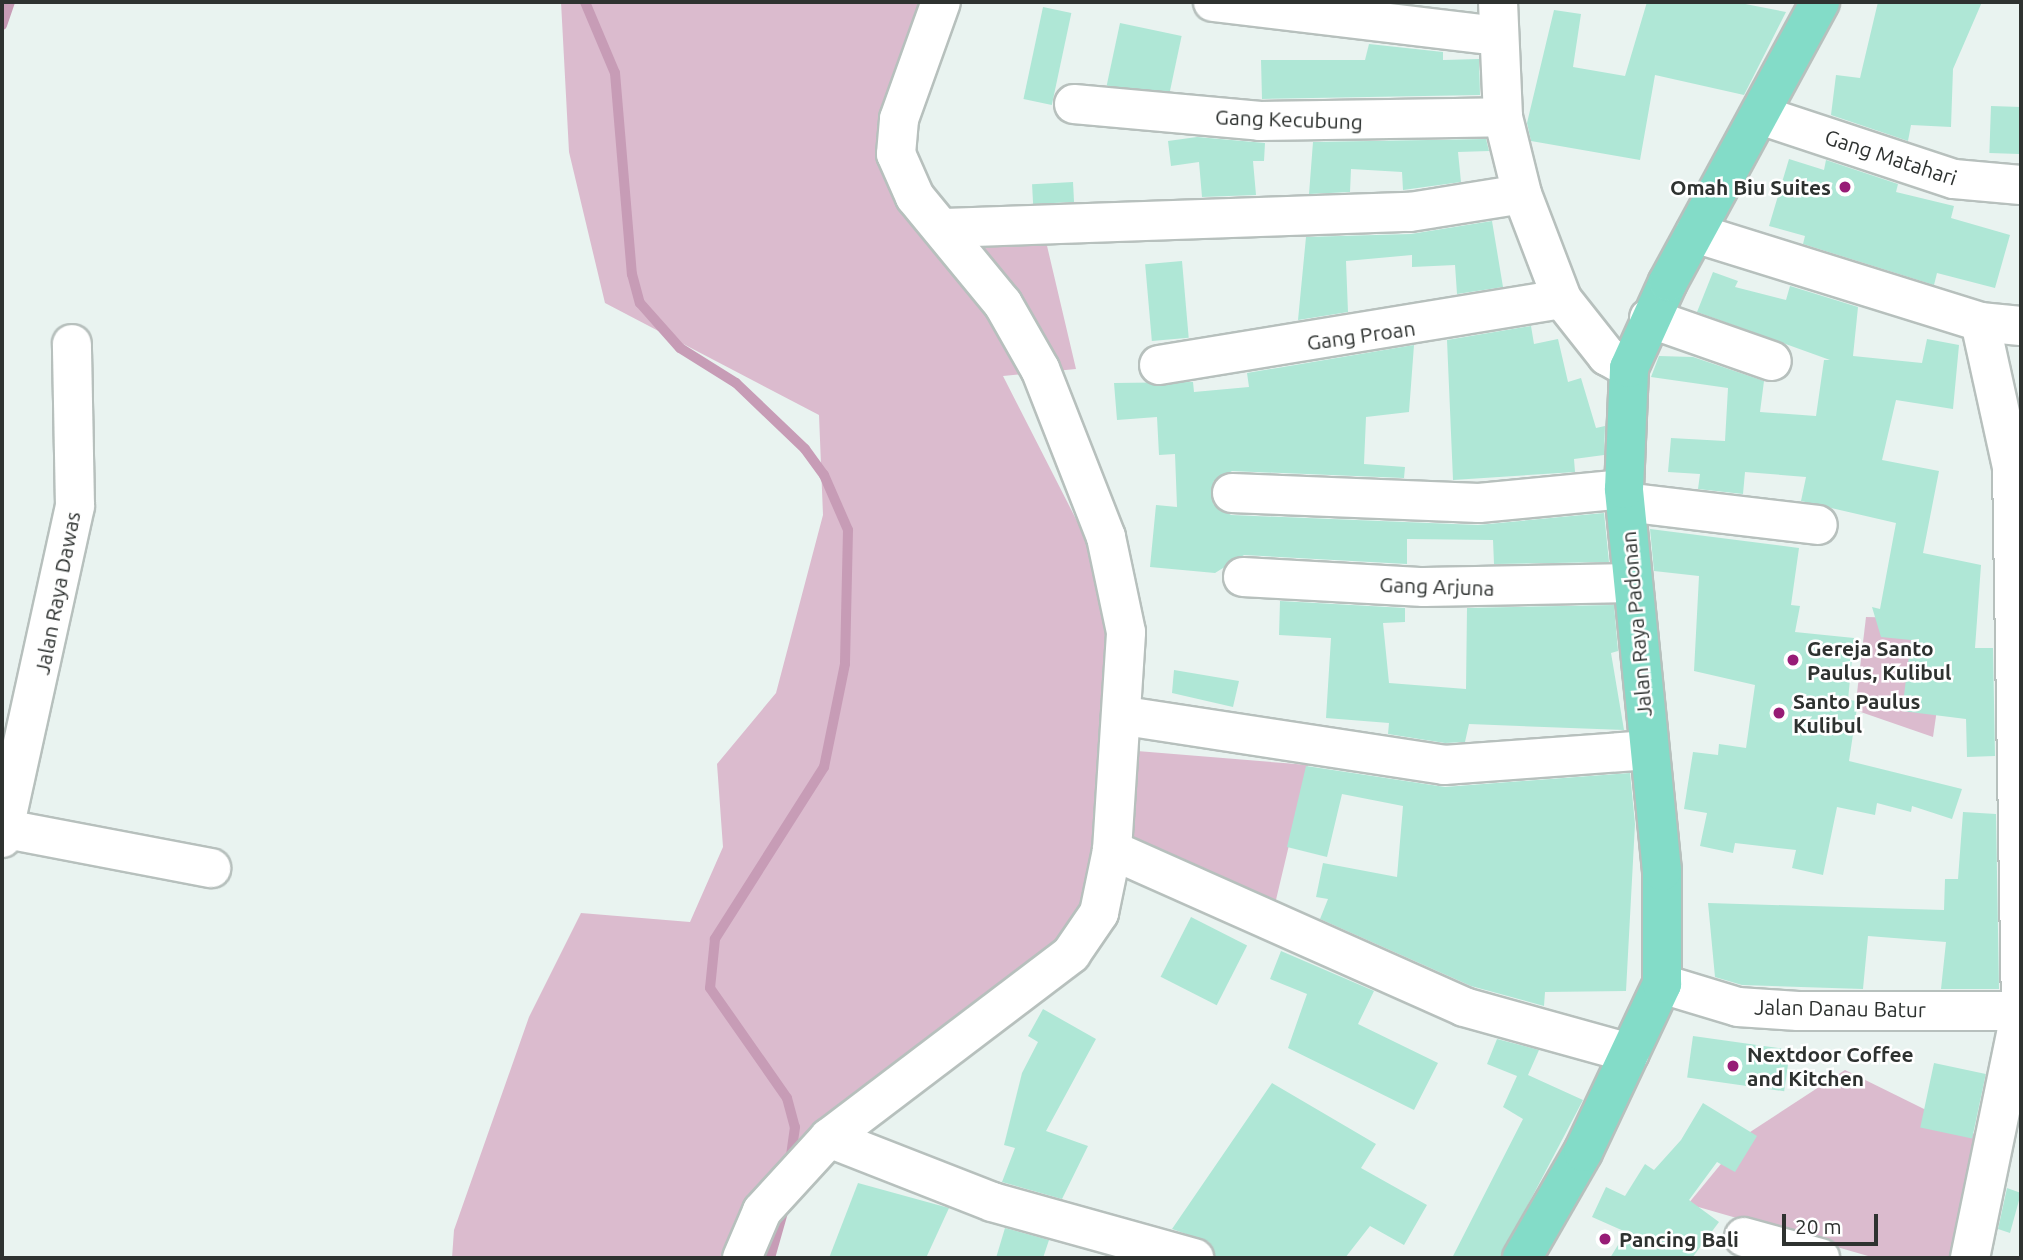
<!DOCTYPE html>
<style>
body{margin:0}
#map{position:relative;width:2023px;height:1260px;overflow:hidden;background:#e9f3f0;font-family:Ubuntu,sans-serif}
div>[style]{position:absolute}
[style*='--x']{left:calc(var(--x)*1px);top:calc(var(--y)*1px);width:calc(var(--w)*1px);rotate:calc(var(--a)*1deg)}
.green>*{inset:0;background:#dbbbce}
.stream>*{height:10px;margin:-5px;padding:0 5px;transform-origin:5px;border-radius:5px;background:#c79cb6}
.building>*{inset:0;background:#afe7d6;transform-origin:0 0}
.roads{filter:drop-shadow(2px 0 #b7c0bd) drop-shadow(-2px 0 #b7c0bd) drop-shadow(0 2px #b7c0bd) drop-shadow(0 -2px #b7c0bd)}
.minor>*{height:38px;margin:-19px;padding:0 19px;transform-origin:19px;border-radius:19px;background:#fff}
.major>*{height:38px;margin:-19px;padding:0 19px;transform-origin:19px;border-radius:19px;background:#83dcc8}
.dots>*{width:19px;height:19px;translate:-50% -50%;box-sizing:border-box;border:4px solid #fff;border-radius:50%}
span{translate:-50% -50%;white-space:nowrap;text-align:center;line-height:1.15;-webkit-text-stroke:5px #fff;paint-order:stroke}
.street-label{font-size:21px;color:#2e3230}
.poi-label{font-size:21px;color:#2e3230;font-weight:700}
.right{translate:-100% -50%;text-align:right}
.left{translate:0 -50%;text-align:left}
.frame{position:absolute;inset:0;border:4px solid #2e3230;pointer-events:none}
.scale{position:absolute;left:1782px;top:1214px;width:96px;height:32px;box-sizing:border-box;border:4px solid #2e3230;border-top:0;padding-left:9px;font-size:21px;line-height:24px;white-space:nowrap;color:#2e3230;-webkit-text-stroke:5px #fff;paint-order:stroke}
</style>
<div id="map">
<div class="green">
<div style="clip-path:polygon(561px 2px,941px 2px,903px 183px,973px 228px,1044px 233px,1076px 369px,1003px 376px,1079px 525px,1114px 559px,1137px 751px,1308px 765px,1275px 904px,1120px 856px,1024px 992px,829px 1133px,742px 1258px,452px 1258px,454px 1230px,529px 1017px,581px 913px,690px 922px,723px 847px,717px 764px,776px 693px,823px 515px,819px 415px,605px 303px,569px 152px)"></div>
<div style="clip-path:polygon(1866px 617px,1950px 619px,1933px 737px,1855px 710px)"></div>
<div style="clip-path:polygon(1845px 1070px,1997px 1145px,1971px 1258px,1875px 1258px,1688px 1204px,1744px 1136px)"></div>
</div>
<div class="stream">
<div style="--x:585;--y:2;--w:77;--a:67.1"></div>
<div style="--x:615;--y:73;--w:202;--a:85.2"></div>
<div style="--x:632;--y:274;--w:30;--a:75"></div>
<div style="--x:640;--y:303;--w:60;--a:48.4"></div>
<div style="--x:680;--y:348;--w:66;--a:32"></div>
<div style="--x:736;--y:383;--w:95;--a:43.7"></div>
<div style="--x:805;--y:449;--w:32;--a:54"></div>
<div style="--x:824;--y:475;--w:60;--a:66.4"></div>
<div style="--x:848;--y:530;--w:134;--a:91.3"></div>
<div style="--x:845;--y:664;--w:105;--a:101.5"></div>
<div style="--x:824;--y:767;--w:204;--a:122.4"></div>
<div style="--x:715;--y:939;--w:49;--a:95.8"></div>
<div style="--x:710;--y:988;--w:134;--a:55"></div>
<div style="--x:787;--y:1098;--w:30;--a:75"></div>
<div style="--x:795;--y:1127;--w:35;--a:98"></div>
<div style="--x:2;--y:25;--w:24;--a:-71"></div>
<div style="--x:770;--y:1258;--w:55;--a:-74.2"></div>
</div>
<div class="building">
<div style="clip-path:polygon(1647px 2px,1735px 2px,1786px 12px,1744px 95px,1655px 75px,1640px 160px,1531px 141px,1527px 123px,1554px 10px,1581px 14px,1573px 67px,1625px 76px)"></div>
<div style="clip-path:polygon(1878px 2px,1982px 2px,1953px 69px,1951px 127px,1911px 125px,1908px 141px,1831px 115px,1836px 75px,1860px 78px)"></div>
<div style="left:1043px;top:7px;width:29px;height:94px;rotate:12deg"></div>
<div style="left:1120px;top:23px;width:63px;height:64px;rotate:12deg"></div>
<div style="clip-path:polygon(1369px 44px,1443px 52px,1443px 60px,1479px 59px,1480px 95px,1262px 99px,1261px 60px,1365px 60px)"></div>
<div style="left:1991px;top:106px;width:30px;height:47px;rotate:2deg"></div>
<div style="clip-path:polygon(1197px 137px,1265px 143px,1264px 161px,1253px 161px,1256px 195px,1202px 197px,1199px 162px,1171px 166px,1168px 141px)"></div>
<div style="clip-path:polygon(1486px 139px,1489px 151px,1458px 152px,1461px 182px,1403px 190px,1402px 172px,1351px 169px,1350px 192px,1309px 194px,1313px 142px)"></div>
<div style="clip-path:polygon(1789px 159px,1824px 170px,1826px 160px,1898px 184px,1896px 192px,1954px 206px,1951px 218px,2010px 235px,1995px 288px,1937px 273px,1934px 285px,1803px 244px,1805px 236px,1769px 226px)"></div>
<div style="left:1073px;top:182px;width:20px;height:41px;rotate:87deg"></div>
<div style="clip-path:polygon(1492px 221px,1503px 287px,1457px 294px,1455px 265px,1412px 267px,1412px 255px,1346px 261px,1348px 312px,1298px 320px,1306px 237px,1411px 234px)"></div>
<div style="left:1182px;top:261px;width:77px;height:37px;rotate:85deg"></div>
<div style="clip-path:polygon(1713px 272px,1738px 281px,1735px 287px,1786px 300px,1790px 286px,1858px 307px,1853px 356px,1922px 363px,1927px 339px,1959px 345px,1953px 409px,1896px 400px,1882px 460px,1939px 471px,1923px 553px,1981px 565px,1975px 648px,1993px 648px,1995px 756px,1967px 757px,1966px 719px,1902px 711px,1911px 640px,1881px 637px,1872px 607px,1880px 609px,1896px 523px,1801px 501px,1806px 477px,1745px 472px,1743px 494px,1698px 489px,1700px 474px,1668px 472px,1671px 438px,1725px 441px,1728px 388px,1651px 377px,1659px 356px,1693px 357px,1764px 381px,1760px 412px,1816px 416px,1824px 360px,1830px 360px,1697px 312px)"></div>
<div style="clip-path:polygon(1531px 326px,1534px 344px,1558px 339px,1568px 382px,1581px 378px,1596px 428px,1605px 426px,1604px 455px,1574px 459px,1575px 472px,1453px 480px,1447px 340px)"></div>
<div style="clip-path:polygon(1414px 345px,1409px 412px,1366px 417px,1364px 464px,1405px 467px,1404px 478px,1232px 471px,1213px 482px,1213px 504px,1231px 515px,1478px 525px,1604px 513px,1609px 562px,1494px 564px,1493px 540px,1407px 539px,1407px 564px,1244px 555px,1215px 573px,1150px 567px,1156px 505px,1177px 507px,1175px 454px,1159px 455px,1157px 417px,1117px 420px,1114px 383px,1193px 382px,1194px 392px,1249px 387px,1247px 373px)"></div>
<div style="clip-path:polygon(1650px 529px,1799px 548px,1791px 605px,1800px 606px,1795px 632px,1854px 638px,1848px 700px,1858px 701px,1849px 761px,1962px 789px,1952px 819px,1912px 806px,1911px 812px,1877px 803px,1875px 815px,1837px 807px,1823px 875px,1792px 868px,1796px 850px,1735px 843px,1733px 853px,1700px 846px,1707px 813px,1684px 809px,1693px 752px,1718px 755px,1719px 744px,1746px 748px,1755px 685px,1694px 671px,1699px 576px,1654px 571px)"></div>
<div style="clip-path:polygon(1280px 601px,1405px 608px,1405px 622px,1383px 623px,1389px 683px,1466px 689px,1467px 608px,1614px 605px,1618px 651px,1611px 653px,1624px 730px,1469px 724px,1465px 742px,1445px 743px,1388px 734px,1389px 723px,1326px 718px,1331px 638px,1279px 635px)"></div>
<div style="clip-path:polygon(1174px 670px,1239px 681px,1233px 707px,1172px 693px)"></div>
<div style="clip-path:polygon(1306px 766px,1445px 787px,1630px 773px,1635px 824px,1626px 991px,1545px 992px,1544px 1006px,1471px 986px,1320px 919px,1328px 899px,1316px 897px,1323px 863px,1397px 877px,1403px 806px,1342px 794px,1327px 857px,1287px 847px)"></div>
<div style="clip-path:polygon(1963px 812px,1996px 814px,1999px 989px,1941px 989px,1946px 942px,1868px 936px,1863px 989px,1742px 985px,1715px 977px,1708px 903px,1944px 910px,1945px 879px,1958px 879px)"></div>
<div style="left:1191px;top:917px;width:63px;height:67px;rotate:27deg"></div>
<div style="clip-path:polygon(1281px 951px,1374px 991px,1358px 1024px,1438px 1063px,1414px 1110px,1288px 1048px,1307px 994px,1270px 979px)"></div>
<div style="clip-path:polygon(1043px 1009px,1096px 1039px,1046px 1131px,1088px 1146px,1062px 1199px,1002px 1182px,1015px 1148px,1004px 1145px,1022px 1073px,1038px 1042px,1028px 1036px)"></div>
<div style="left:1693px;top:1036px;width:98px;height:42px;rotate:8deg"></div>
<div style="clip-path:polygon(1497px 1039px,1539px 1050px,1528px 1075px,1583px 1100px,1500px 1258px,1452px 1258px,1523px 1119px,1503px 1107px,1517px 1076px,1487px 1064px)"></div>
<div style="left:1934px;top:1063px;width:53px;height:66px;rotate:12deg"></div>
<div style="clip-path:polygon(1272px 1083px,1376px 1144px,1361px 1168px,1427px 1205px,1404px 1245px,1370px 1226px,1345px 1258px,1215px 1258px,1209px 1242px,1172px 1229px)"></div>
<div style="clip-path:polygon(1703px 1103px,1757px 1136px,1735px 1172px,1717px 1162px,1689px 1200px,1719px 1222px,1692px 1258px,1610px 1258px,1626px 1232px,1592px 1217px,1606px 1187px,1625px 1196px,1645px 1164px,1654px 1170px,1681px 1140px)"></div>
<div style="clip-path:polygon(858px 1183px,949px 1208px,926px 1258px,829px 1258px)"></div>
<div style="clip-path:polygon(2007px 1188px,2021px 1193px,2010px 1233px,1998px 1229px)"></div>
<div style="clip-path:polygon(1005px 1228px,1049px 1240px,1043px 1258px,996px 1258px)"></div>
</div>
<div class="roads">
<div class="minor">
<div style="--x:1213;--y:2;--w:286;--a:6.8"></div>
<div style="--x:1498;--y:2;--w:115;--a:87.5"></div>
<div style="--x:1503;--y:117;--w:79;--a:76.1"></div>
<div style="--x:1522;--y:194;--w:112;--a:69.1"></div>
<div style="--x:1562;--y:299;--w:73;--a:51.7"></div>
<div style="--x:1607;--y:356;--w:25;--a:29"></div>
<div style="--x:1074;--y:104;--w:187;--a:5.2"></div>
<div style="--x:1260;--y:121;--w:243;--a:-0.9"></div>
<div style="--x:1763;--y:116;--w:201;--a:18.3"></div>
<div style="--x:1954;--y:179;--w:67;--a:5.1"></div>
<div style="--x:945;--y:228;--w:465;--a:-2"></div>
<div style="--x:1410;--y:212;--w:113;--a:-9.1"></div>
<div style="--x:1695;--y:233;--w:299;--a:17.3"></div>
<div style="--x:1980;--y:322;--w:41;--a:5.6"></div>
<div style="--x:1649;--y:318;--w:130;--a:19.3"></div>
<div style="--x:1159;--y:365;--w:408;--a:-9.3"></div>
<div style="--x:1232;--y:493;--w:247;--a:2.3"></div>
<div style="--x:1479;--y:503;--w:146;--a:-5.5"></div>
<div style="--x:1625;--y:502;--w:194;--a:6.8"></div>
<div style="--x:1243;--y:577;--w:181;--a:3.2"></div>
<div style="--x:1424;--y:587;--w:208;--a:-1.1"></div>
<div style="--x:1125;--y:716;--w:323;--a:8.7"></div>
<div style="--x:1444;--y:765;--w:205;--a:-4.2"></div>
<div style="--x:6;--y:829;--w:209;--a:10.8"></div>
<div style="--x:2;--y:838;--w:340;--a:-77.6"></div>
<div style="--x:75;--y:506;--w:162;--a:-91.1"></div>
<div style="--x:1112;--y:850;--w:385;--a:24"></div>
<div style="--x:1464;--y:1007;--w:172;--a:15.5"></div>
<div style="--x:1662;--y:984;--w:79;--a:16.8"></div>
<div style="--x:1738;--y:1007;--w:60;--a:3.8"></div>
<div style="--x:1798;--y:1011;--w:223;--a:0"></div>
<div style="--x:829;--y:1138;--w:175;--a:21.4"></div>
<div style="--x:992;--y:1202;--w:210;--a:15.5"></div>
<div style="--x:1744;--y:1237;--w:79;--a:15.4"></div>
<div style="--x:742;--y:1258;--w:51;--a:-66.9"></div>
<div style="--x:762;--y:1211;--w:99;--a:-47.5"></div>
<div style="--x:829;--y:1138;--w:304;--a:-37.2"></div>
<div style="--x:1071;--y:954;--w:50;--a:-55.7"></div>
<div style="--x:1099;--y:913;--w:64;--a:-78.3"></div>
<div style="--x:1112;--y:850;--w:218;--a:-86.3"></div>
<div style="--x:1126;--y:632;--w:97;--a:-101.9"></div>
<div style="--x:1106;--y:537;--w:180;--a:-111.4"></div>
<div style="--x:1040;--y:369;--w:75;--a:-119.6"></div>
<div style="--x:1003;--y:304;--w:139;--a:-129.4"></div>
<div style="--x:915;--y:197;--w:47;--a:-113.8"></div>
<div style="--x:896;--y:154;--w:35;--a:-85"></div>
<div style="--x:899;--y:119;--w:124;--a:-70.3"></div>
<div style="--x:1970;--y:1258;--w:253;--a:-78.4"></div>
<div style="--x:2021;--y:1010;--w:543;--a:-90.95"></div>
<div style="--x:2012;--y:467;--w:148;--a:-102.4"></div>
</div>
<div class="major">
<div style="--x:1522;--y:1258;--w:122;--a:-60.1"></div>
<div style="--x:1583;--y:1152;--w:186;--a:-64.8"></div>
<div style="--x:1662;--y:984;--w:113;--a:-90"></div>
<div style="--x:1662;--y:871;--w:384;--a:-95.7"></div>
<div style="--x:1624;--y:489;--w:121;--a:-87.6"></div>
<div style="--x:1629;--y:368;--w:94;--a:-65.6"></div>
<div style="--x:1668;--y:282;--w:319;--a:-61.5"></div>
</div>
</div>
<div class="dots">
<div style="left:1845px;top:187px;background:#971c76"></div>
<div style="left:1793px;top:660px;background:#971c76"></div>
<div style="left:1779px;top:713px;background:#971c76"></div>
<div style="left:1733px;top:1066px;background:#971c76"></div>
<div style="left:1605px;top:1239px;background:#971c76"></div>
</div>
<div class="street-label">
<span style="left:1289px;top:119px;rotate:2deg">Gang Kecubung</span>
<span style="left:1891px;top:157px;rotate:18deg">Gang Matahari</span>
<span style="left:1361px;top:335px;rotate:-8deg">Gang Proan</span>
<span style="left:1437px;top:586px;rotate:2deg">Gang Arjuna</span>
<span style="left:57px;top:593px;rotate:-79deg">Jalan Raya Dawas</span>
<span style="left:1636px;top:624px;rotate:-95deg">Jalan Raya Padonan</span>
<span style="left:1840px;top:1008px;rotate:1deg">Jalan Danau Batur</span>
</div>
<div class="poi-label">
<span class="right" style="left:1831px;top:187px">Omah Biu Suites</span>
<span class="left" style="left:1807px;top:660px">Gereja Santo<br>Paulus, Kulibul</span>
<span class="left" style="left:1793px;top:713px">Santo Paulus<br>Kulibul</span>
<span class="left" style="left:1747px;top:1066px">Nextdoor Coffee<br>and Kitchen</span>
<span class="left" style="left:1619px;top:1239px">Pancing Bali</span>
</div>
<div class="frame"></div>
<div class="scale">20 m</div>
</div>
